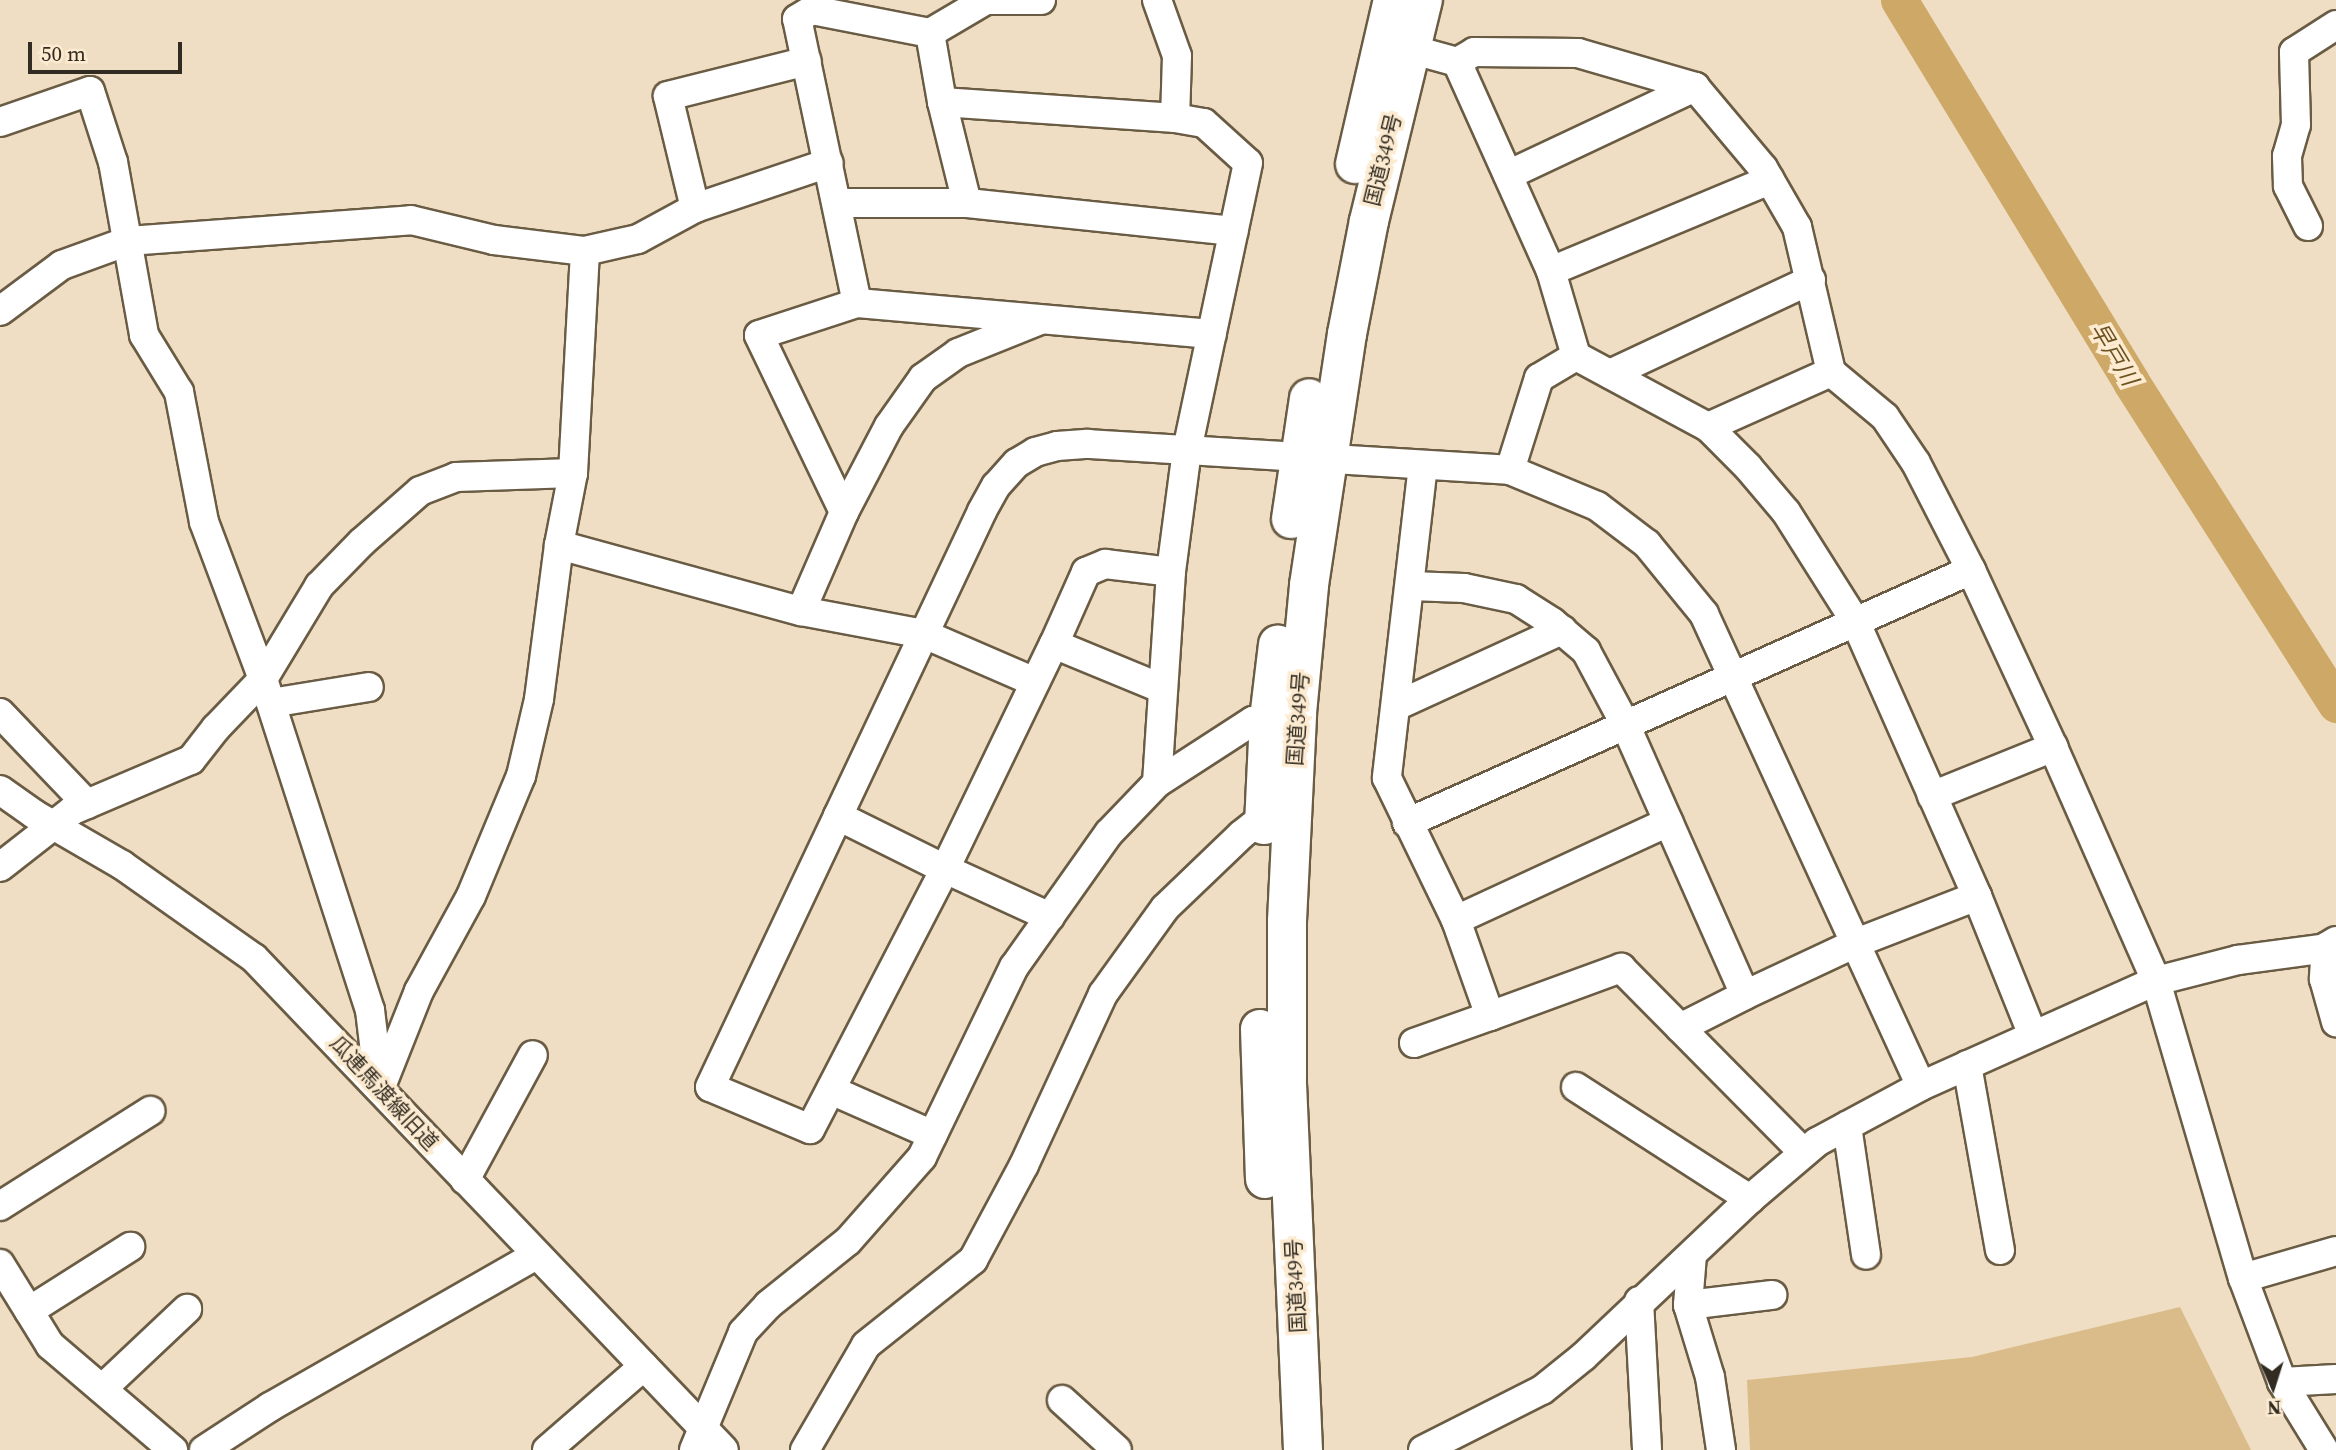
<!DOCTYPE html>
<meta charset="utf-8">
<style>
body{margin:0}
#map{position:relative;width:2336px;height:1450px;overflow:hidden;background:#efdec3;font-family:"Source Serif 4","Noto Sans JP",serif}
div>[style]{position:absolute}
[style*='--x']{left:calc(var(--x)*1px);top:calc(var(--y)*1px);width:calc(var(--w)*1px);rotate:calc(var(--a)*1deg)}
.green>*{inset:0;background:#dabc8a}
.river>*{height:37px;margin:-18.5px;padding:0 18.5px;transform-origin:18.5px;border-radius:18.5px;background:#cea867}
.roads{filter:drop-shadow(2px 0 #6a5c44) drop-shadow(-2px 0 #6a5c44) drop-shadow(0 2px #6a5c44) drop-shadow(0 -2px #6a5c44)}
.minor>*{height:28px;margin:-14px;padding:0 14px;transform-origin:14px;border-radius:14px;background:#fff}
.highway>*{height:38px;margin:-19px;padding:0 19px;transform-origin:19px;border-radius:19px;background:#fff}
span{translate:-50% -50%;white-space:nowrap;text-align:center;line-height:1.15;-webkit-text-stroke:7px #fcebd0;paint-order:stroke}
.street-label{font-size:21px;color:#312b21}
.water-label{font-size:23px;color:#6d5221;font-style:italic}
.north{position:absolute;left:2238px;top:1352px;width:70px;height:70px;-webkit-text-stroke:5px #fcebd0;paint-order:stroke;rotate:177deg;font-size:19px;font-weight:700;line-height:28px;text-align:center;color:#312b21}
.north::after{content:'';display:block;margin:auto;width:24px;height:32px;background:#312b21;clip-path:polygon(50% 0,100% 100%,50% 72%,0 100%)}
.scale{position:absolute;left:28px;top:42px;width:154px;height:32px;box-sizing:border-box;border:4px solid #312b21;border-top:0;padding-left:9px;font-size:21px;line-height:24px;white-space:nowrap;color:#312b21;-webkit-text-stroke:5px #fcebd0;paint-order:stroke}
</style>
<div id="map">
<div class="green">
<div style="clip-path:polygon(2180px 1307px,2251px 1450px,1750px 1450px,1747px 1380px,1972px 1357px)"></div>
</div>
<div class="river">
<div style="--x:1899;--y:0;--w:447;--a:58.7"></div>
<div style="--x:2131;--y:382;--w:382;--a:57.5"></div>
</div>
<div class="roads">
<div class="minor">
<div style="--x:1157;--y:0;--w:59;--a:70.3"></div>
<div style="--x:1177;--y:56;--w:62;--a:91.8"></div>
<div style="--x:930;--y:33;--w:65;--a:-30.5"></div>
<div style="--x:986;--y:0;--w:55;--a:0"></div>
<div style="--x:1410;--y:49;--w:49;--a:15.5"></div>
<div style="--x:1457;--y:62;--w:20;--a:-30"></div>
<div style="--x:1474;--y:52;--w:104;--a:0.6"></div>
<div style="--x:1578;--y:53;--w:122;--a:16.2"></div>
<div style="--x:1695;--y:87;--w:106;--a:50"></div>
<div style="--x:1763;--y:168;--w:68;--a:60"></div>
<div style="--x:1797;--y:227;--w:149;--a:76.8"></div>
<div style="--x:1831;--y:372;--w:70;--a:39.8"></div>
<div style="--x:1885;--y:417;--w:55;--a:56"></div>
<div style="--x:1916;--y:463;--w:120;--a:62.8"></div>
<div style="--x:1971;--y:570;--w:195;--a:65.1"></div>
<div style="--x:2053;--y:747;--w:256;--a:66.2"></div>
<div style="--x:2156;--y:981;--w:309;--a:73.7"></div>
<div style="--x:2243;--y:1278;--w:111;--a:69.4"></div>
<div style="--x:2282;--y:1382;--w:80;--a:58.3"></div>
<div style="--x:1457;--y:62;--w:229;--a:65.8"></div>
<div style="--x:1551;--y:271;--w:89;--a:73.6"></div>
<div style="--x:1576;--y:356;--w:43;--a:149.3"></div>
<div style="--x:1539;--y:378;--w:96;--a:107.5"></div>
<div style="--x:942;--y:102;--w:104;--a:76.1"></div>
<div style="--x:0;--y:122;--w:95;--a:-19"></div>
<div style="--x:90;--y:91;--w:75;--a:72.1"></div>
<div style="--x:113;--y:162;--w:176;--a:79.8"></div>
<div style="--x:144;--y:335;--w:67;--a:58.4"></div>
<div style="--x:179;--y:392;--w:132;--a:79.1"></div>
<div style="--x:204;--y:522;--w:168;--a:69.4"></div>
<div style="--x:1508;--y:175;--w:207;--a:-25.2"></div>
<div style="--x:838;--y:203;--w:129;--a:0"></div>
<div style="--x:967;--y:203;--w:268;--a:6"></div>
<div style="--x:695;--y:208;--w:115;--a:-103.6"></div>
<div style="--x:668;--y:96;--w:143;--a:-14.1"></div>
<div style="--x:2308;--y:226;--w:45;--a:-116.6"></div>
<div style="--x:2288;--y:186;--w:30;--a:-92"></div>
<div style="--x:2287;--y:156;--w:32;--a:-74"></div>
<div style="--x:2296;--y:125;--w:73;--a:-91.6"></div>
<div style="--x:2294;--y:52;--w:50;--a:-32.7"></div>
<div style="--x:1551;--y:271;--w:237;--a:-22.6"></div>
<div style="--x:857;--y:303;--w:356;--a:5"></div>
<div style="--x:0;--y:311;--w:77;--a:-36.6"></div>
<div style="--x:62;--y:265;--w:70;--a:-20"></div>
<div style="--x:128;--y:241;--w:284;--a:-4.2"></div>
<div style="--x:411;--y:220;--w:85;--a:13.5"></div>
<div style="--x:494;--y:240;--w:92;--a:6.9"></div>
<div style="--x:585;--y:251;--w:54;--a:-12.8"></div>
<div style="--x:638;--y:239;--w:65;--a:-28.5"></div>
<div style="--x:695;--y:208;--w:141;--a:-18.6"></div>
<div style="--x:1576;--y:356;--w:150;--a:28.3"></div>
<div style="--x:1708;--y:427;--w:135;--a:-24.1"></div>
<div style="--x:1610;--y:374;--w:222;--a:-25.1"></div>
<div style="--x:1423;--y:465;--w:315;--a:96.6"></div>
<div style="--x:1387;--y:778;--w:158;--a:64.1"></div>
<div style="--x:1456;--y:920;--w:102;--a:70.5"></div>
<div style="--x:1490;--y:1016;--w:140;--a:-20.1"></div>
<div style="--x:1621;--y:968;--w:259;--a:45.3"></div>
<div style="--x:844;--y:512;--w:97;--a:-62.4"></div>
<div style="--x:889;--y:426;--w:59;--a:-54.7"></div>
<div style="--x:923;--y:378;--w:43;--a:-35.5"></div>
<div style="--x:958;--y:353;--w:86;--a:-21.8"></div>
<div style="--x:559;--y:545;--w:251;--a:15.3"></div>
<div style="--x:801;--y:611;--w:125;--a:10.6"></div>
<div style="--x:924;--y:634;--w:121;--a:23.4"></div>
<div style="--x:1411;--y:586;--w:53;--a:2.2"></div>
<div style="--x:1464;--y:588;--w:53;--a:11.9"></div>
<div style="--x:1516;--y:599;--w:43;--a:32.6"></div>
<div style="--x:1552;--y:622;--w:45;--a:40.5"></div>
<div style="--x:1586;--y:651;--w:83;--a:61.9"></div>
<div style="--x:1625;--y:724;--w:296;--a:66.1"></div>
<div style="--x:1745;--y:995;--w:123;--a:-25.1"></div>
<div style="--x:1856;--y:943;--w:130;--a:-21.2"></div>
<div style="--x:1977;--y:896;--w:301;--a:-113.9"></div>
<div style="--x:1855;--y:621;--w:129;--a:-122.3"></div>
<div style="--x:1786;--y:512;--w:59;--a:-130.2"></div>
<div style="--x:1748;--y:467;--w:57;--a:-135"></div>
<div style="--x:801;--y:611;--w:108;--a:-66.5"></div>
<div style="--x:844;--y:512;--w:196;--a:-115.7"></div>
<div style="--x:759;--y:335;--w:103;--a:-18.1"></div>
<div style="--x:857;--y:303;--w:290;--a:-101.9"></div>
<div style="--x:797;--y:19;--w:17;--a:-31"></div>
<div style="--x:812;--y:10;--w:120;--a:11"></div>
<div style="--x:930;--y:33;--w:70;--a:80.1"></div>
<div style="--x:942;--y:102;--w:234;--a:3.9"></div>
<div style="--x:1175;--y:118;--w:29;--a:10"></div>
<div style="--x:1204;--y:123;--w:59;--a:42.3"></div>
<div style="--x:1248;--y:163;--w:293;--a:102"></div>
<div style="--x:1187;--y:450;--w:123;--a:97.5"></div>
<div style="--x:1171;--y:572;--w:211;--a:93.8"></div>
<div style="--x:263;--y:679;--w:109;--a:-58.9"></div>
<div style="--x:319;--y:586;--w:62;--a:-45.7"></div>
<div style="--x:362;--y:542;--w:77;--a:-41.3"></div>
<div style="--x:420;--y:491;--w:39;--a:-21"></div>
<div style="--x:456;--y:477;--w:117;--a:-2"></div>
<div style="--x:1163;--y:689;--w:118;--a:-157.6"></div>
<div style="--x:1054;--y:644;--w:79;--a:-66"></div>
<div style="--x:1086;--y:572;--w:21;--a:-23"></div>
<div style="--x:1105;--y:564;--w:66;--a:6.9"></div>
<div style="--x:271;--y:703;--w:99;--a:-9.3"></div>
<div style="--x:1396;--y:706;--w:183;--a:-24.6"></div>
<div style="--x:0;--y:713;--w:126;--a:46.3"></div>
<div style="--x:0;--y:790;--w:42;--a:35.2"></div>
<div style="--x:34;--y:814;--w:102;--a:30.1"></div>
<div style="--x:122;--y:865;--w:161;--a:35.2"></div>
<div style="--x:254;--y:958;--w:680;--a:46.31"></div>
<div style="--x:1932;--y:796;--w:131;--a:-22"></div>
<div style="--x:838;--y:816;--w:119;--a:26.4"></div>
<div style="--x:945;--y:869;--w:293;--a:117.4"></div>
<div style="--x:810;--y:1129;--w:108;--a:-157.2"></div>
<div style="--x:710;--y:1087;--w:300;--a:-64.7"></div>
<div style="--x:838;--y:816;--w:337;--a:-64.7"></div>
<div style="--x:982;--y:511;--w:29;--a:-61"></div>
<div style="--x:996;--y:486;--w:31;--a:-48"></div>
<div style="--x:1017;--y:463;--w:21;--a:-31"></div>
<div style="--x:1035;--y:452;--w:23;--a:-15"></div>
<div style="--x:1057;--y:446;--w:31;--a:-4"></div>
<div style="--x:1088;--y:444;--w:423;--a:3.5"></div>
<div style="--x:1510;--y:470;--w:94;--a:22.5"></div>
<div style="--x:1597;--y:506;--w:63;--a:37.2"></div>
<div style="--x:1647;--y:544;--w:90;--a:50.8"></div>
<div style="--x:1704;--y:614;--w:519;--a:65.31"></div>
<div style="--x:1407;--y:823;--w:618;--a:-24.16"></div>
<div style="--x:0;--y:867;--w:93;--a:-38"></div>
<div style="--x:73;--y:810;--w:128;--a:-23"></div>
<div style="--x:191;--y:760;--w:41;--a:-52"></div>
<div style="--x:216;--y:728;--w:68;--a:-46.2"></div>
<div style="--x:263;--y:679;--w:348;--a:72.1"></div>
<div style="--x:370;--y:1010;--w:77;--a:83.2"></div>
<div style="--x:1977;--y:896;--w:150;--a:68.1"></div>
<div style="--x:1050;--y:917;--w:115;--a:-155.4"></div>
<div style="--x:945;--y:869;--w:250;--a:-64.2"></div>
<div style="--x:1456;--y:920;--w:234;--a:-24.8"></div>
<div style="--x:2336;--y:941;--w:12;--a:149"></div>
<div style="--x:2326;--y:947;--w:32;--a:94"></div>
<div style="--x:2324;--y:979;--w:45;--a:74.4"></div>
<div style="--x:1680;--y:1028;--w:73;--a:-26.9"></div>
<div style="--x:1414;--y:1043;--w:81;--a:-19.6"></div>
<div style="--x:1967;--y:1065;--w:188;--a:79.9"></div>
<div style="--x:1576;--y:1087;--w:207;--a:32.8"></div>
<div style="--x:380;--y:1089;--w:105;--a:-68.3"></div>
<div style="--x:419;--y:991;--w:108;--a:-61.3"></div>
<div style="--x:471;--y:896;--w:130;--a:-67.4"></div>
<div style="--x:521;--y:776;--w:79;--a:-76.8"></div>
<div style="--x:539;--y:699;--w:155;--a:-82.6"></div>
<div style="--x:559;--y:545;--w:73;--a:-79"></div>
<div style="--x:573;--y:473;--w:222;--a:-86.9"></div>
<div style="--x:831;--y:1090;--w:111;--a:23.8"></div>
<div style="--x:1847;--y:1126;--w:130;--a:81.6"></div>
<div style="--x:465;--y:1180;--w:142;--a:-61.5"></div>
<div style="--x:0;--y:1206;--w:178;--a:-32.3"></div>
<div style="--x:1692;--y:1255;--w:50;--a:94.6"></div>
<div style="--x:1688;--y:1305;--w:75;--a:73"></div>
<div style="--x:1710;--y:1377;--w:74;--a:81.4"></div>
<div style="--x:0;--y:1264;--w:95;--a:58.3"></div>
<div style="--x:50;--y:1345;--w:162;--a:40.5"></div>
<div style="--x:2243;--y:1278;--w:97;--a:-16.2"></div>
<div style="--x:1639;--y:1301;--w:149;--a:86.9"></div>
<div style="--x:1688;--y:1305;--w:85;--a:-6.8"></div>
<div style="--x:29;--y:1311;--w:120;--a:-32.4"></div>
<div style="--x:2282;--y:1382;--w:54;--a:-3.2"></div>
<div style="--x:102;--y:1389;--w:117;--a:-43.3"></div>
<div style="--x:1062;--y:1400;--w:74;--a:42.3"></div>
<div style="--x:204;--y:1450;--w:79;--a:-33.1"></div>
<div style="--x:270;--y:1407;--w:306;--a:-29.7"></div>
<div style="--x:547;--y:1450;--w:128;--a:-40.9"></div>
<div style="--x:694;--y:1450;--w:128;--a:-67.4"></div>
<div style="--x:743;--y:1332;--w:37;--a:-47"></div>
<div style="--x:768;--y:1305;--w:102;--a:-38.7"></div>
<div style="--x:848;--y:1241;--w:112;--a:-48.6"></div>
<div style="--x:922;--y:1157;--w:211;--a:-64.2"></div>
<div style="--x:1014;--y:967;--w:164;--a:-54.7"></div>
<div style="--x:1109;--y:833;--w:69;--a:-46.2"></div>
<div style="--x:1157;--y:783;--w:114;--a:-32.9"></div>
<div style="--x:1253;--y:721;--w:16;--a:-7"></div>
<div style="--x:805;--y:1450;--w:121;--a:-59.8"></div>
<div style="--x:866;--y:1345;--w:137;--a:-38.5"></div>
<div style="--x:973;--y:1260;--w:108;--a:-61.8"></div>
<div style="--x:1024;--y:1165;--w:188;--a:-65.2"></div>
<div style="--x:1103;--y:994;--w:106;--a:-54.2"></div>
<div style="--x:1165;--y:908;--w:105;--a:-43.8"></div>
<div style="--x:1241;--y:835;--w:29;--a:-38"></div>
<div style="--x:1423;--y:1450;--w:133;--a:-26.8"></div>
<div style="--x:1542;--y:1390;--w:54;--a:-39"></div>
<div style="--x:1584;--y:1356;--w:228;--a:-43.4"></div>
<div style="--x:1750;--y:1199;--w:88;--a:-40.4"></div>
<div style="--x:1817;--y:1142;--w:118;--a:-28.3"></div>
<div style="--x:1921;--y:1086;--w:257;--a:-24.1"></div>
<div style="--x:2156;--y:981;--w:85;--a:-14.4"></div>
<div style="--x:2238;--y:960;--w:99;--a:-7.6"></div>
</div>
<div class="highway">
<div style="--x:1355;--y:164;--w:168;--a:-77"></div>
<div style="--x:1291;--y:519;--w:122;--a:-81.5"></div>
<div style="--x:1264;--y:825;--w:106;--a:-87.3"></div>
<div style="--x:1269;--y:719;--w:75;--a:-83.1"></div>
<div style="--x:1260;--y:1029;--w:150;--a:88.1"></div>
<div style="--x:1303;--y:1450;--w:373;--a:-92.5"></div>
<div style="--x:1287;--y:1077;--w:156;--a:-90"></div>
<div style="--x:1287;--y:921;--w:208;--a:-87.2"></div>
<div style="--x:1297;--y:713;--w:129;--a:-84.6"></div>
<div style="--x:1309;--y:585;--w:254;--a:-81.4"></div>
<div style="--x:1347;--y:334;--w:115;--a:-79"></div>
<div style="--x:1369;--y:221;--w:228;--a:-76.3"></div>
</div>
</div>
<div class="street-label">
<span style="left:1383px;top:160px;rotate:-76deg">国道349号</span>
<span style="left:1298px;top:719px;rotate:-86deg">国道349号</span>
<span style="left:384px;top:1093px;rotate:47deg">瓜連馬渡線旧道</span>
<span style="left:1296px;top:1286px;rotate:-93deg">国道349号</span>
</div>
<div class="water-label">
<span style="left:2114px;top:354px;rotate:59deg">早戸川</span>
</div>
<div class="north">N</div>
<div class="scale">50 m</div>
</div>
